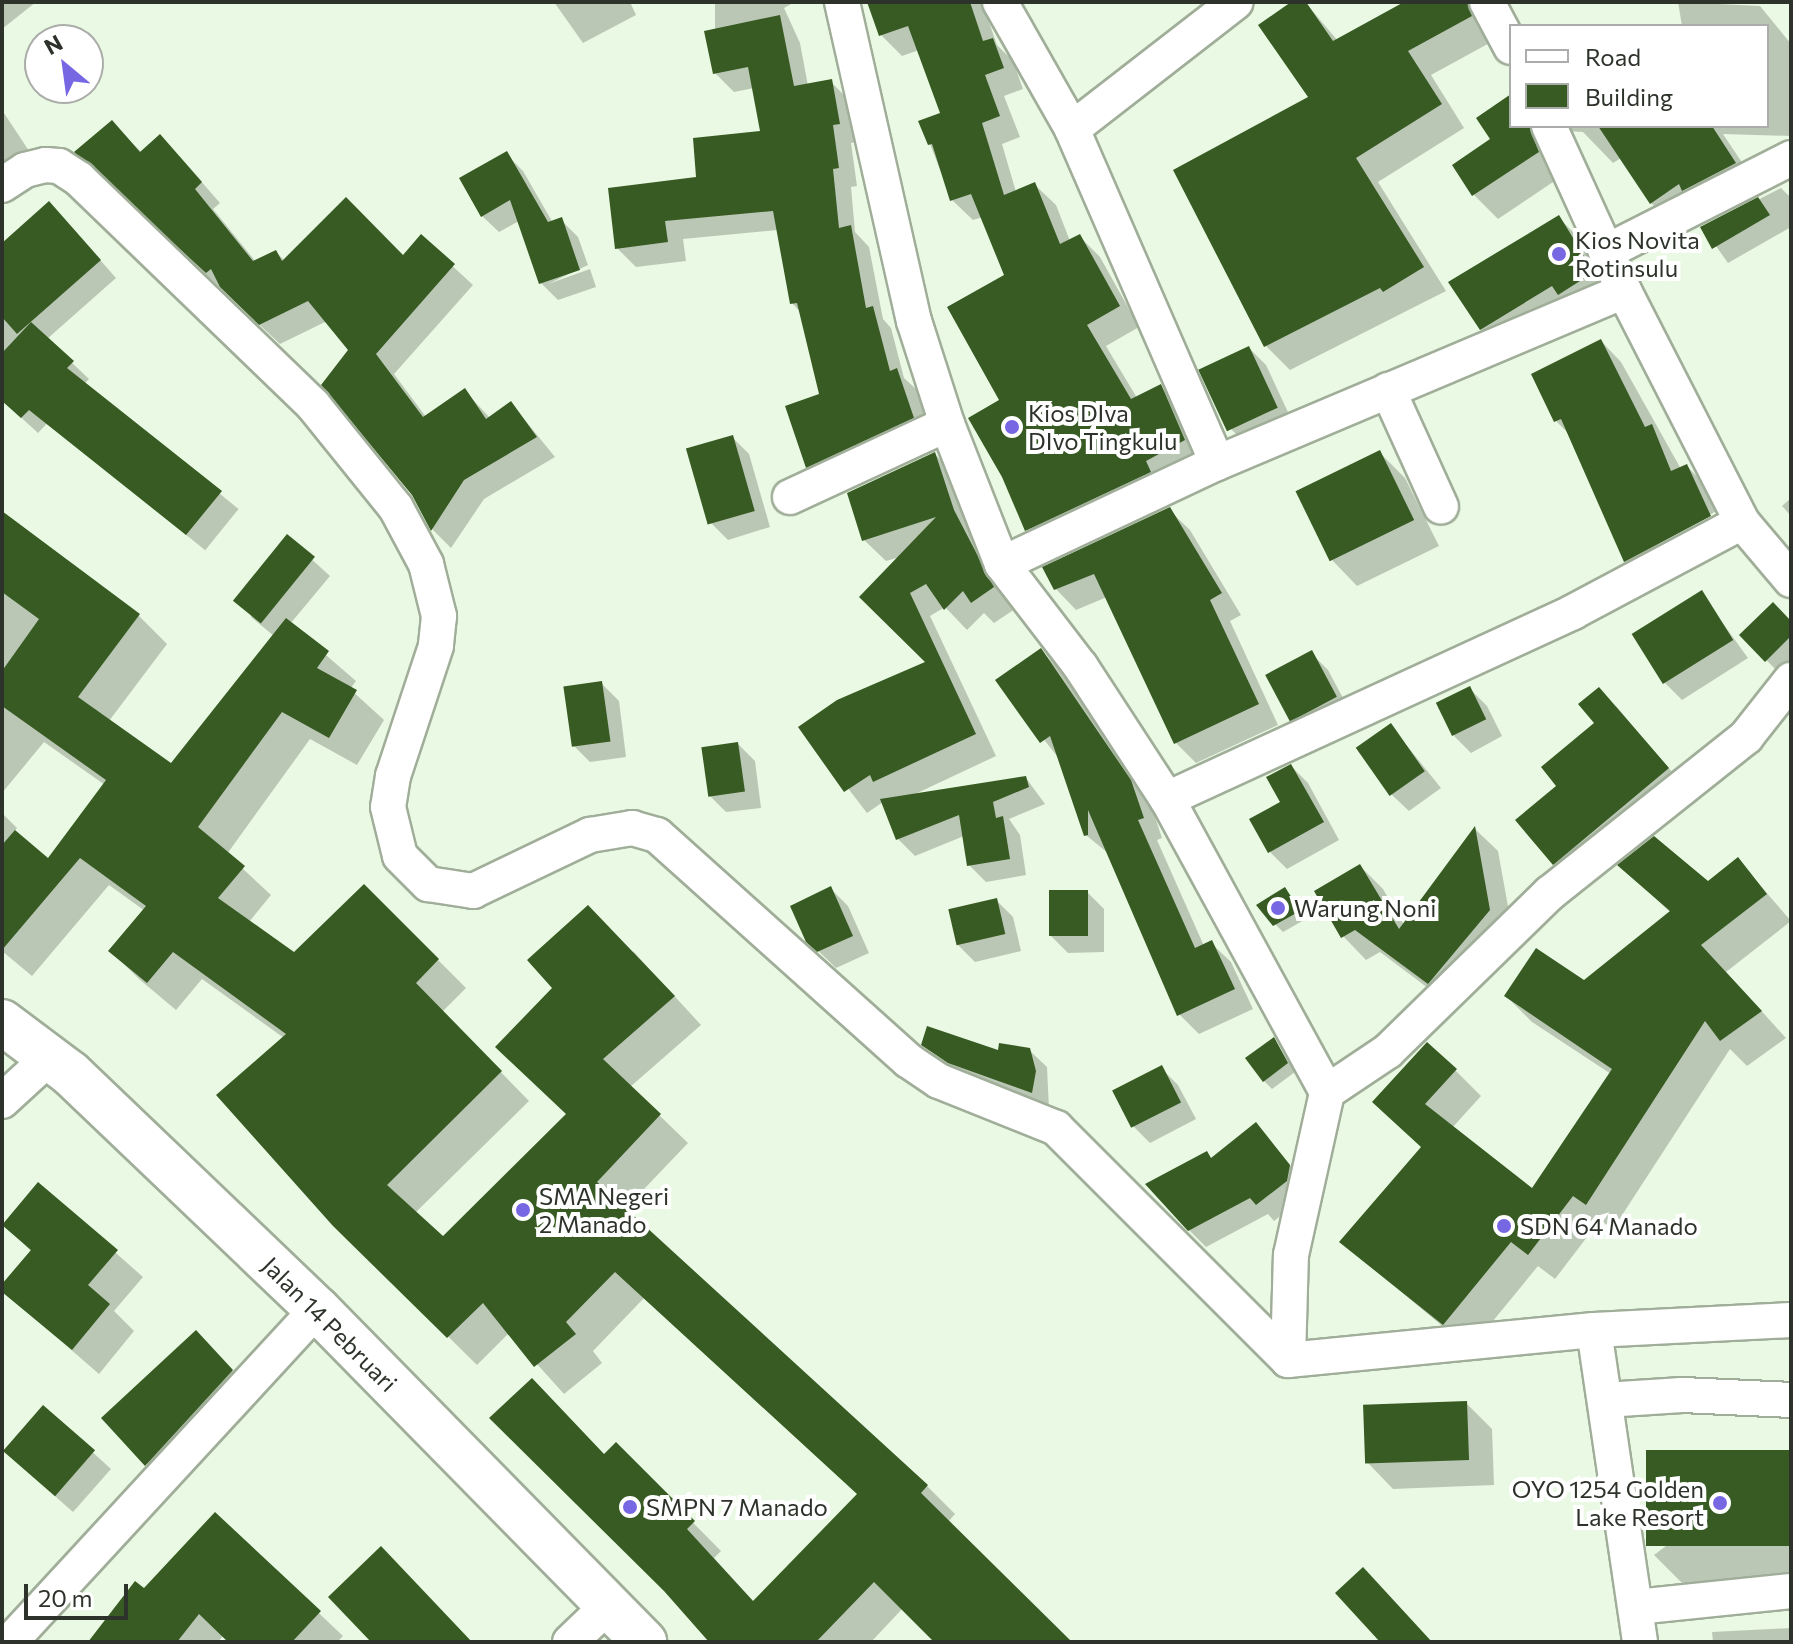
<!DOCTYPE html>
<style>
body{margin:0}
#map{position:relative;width:1793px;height:1644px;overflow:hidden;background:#eaf9e3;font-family:Commissioner,sans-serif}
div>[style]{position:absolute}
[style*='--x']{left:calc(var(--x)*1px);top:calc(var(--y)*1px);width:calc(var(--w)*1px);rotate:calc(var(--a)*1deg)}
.shadow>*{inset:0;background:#0003;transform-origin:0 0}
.building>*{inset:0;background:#375b23;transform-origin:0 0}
.roads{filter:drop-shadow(2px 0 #a0ae99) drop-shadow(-2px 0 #a0ae99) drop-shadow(0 2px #a0ae99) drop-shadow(0 -2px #a0ae99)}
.minor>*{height:34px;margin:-17px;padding:0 17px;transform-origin:17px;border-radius:17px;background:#fff}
.major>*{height:44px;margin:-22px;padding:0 22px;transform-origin:22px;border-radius:22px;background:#fff}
.dots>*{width:22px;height:22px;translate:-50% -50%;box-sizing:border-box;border:4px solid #fff;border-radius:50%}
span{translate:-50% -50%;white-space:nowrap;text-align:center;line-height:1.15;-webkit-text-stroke:8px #fff;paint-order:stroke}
.poi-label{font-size:24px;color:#2d332a}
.left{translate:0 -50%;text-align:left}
.right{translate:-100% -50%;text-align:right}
.street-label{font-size:24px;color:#2d332a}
.frame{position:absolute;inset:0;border:4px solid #2d332a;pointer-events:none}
.legend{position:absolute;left:1509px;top:24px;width:260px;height:104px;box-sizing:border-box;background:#fff;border:2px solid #abadaa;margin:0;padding:10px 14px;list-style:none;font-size:24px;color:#2d332a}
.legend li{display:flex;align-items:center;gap:16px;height:40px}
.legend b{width:40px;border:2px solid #abadaa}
.north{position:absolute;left:24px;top:24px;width:80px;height:80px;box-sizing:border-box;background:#fff;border:2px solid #abadaa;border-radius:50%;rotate:331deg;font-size:22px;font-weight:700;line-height:32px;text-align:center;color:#2d332a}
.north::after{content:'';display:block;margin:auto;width:28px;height:36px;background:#7767e2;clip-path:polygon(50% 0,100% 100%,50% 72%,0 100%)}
.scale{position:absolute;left:24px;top:1584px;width:104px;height:36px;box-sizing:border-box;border:4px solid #2d332a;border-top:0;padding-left:10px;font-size:24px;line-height:28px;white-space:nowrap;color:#2d332a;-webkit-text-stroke:6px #fff;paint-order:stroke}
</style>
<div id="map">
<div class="shadow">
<div style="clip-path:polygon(2px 2px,36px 2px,2px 29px)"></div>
<div style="clip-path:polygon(554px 2px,630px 2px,636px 15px,583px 43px)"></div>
<div style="clip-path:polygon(715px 2px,795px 2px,784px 8px,800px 43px,808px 86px,831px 82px,850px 101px,858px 142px,851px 143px,857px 186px,851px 187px,855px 232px,869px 247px,883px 319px,891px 328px,904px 378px,916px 389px,931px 437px,826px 485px,808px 466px,821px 396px,801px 313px,792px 303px,778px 230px,683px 239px,686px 261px,636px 267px,617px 248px,762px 133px,754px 88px,734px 92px,715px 73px)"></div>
<div style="clip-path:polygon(869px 2px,982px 2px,997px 45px,1013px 61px,1023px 89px,1004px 96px,1020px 137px,1002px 144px,1016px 192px,1035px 185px,1056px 205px,1070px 241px,1079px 236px,1100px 257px,1139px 327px,1106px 346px,1137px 398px,1160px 386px,1181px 407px,1205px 461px,1048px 551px,1027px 530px,1001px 401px,1007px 276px,983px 217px,973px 220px,952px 200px,930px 144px,942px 114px,919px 50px,902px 56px,881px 35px)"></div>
<div style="clip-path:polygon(1294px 2px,1305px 2px,1338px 41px,1408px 2px,1512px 2px,1493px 12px,1495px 40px,1431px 75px,1464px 128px,1378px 182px,1446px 291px,1290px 370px,1266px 346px,1176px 171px,1311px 97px)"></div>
<div style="clip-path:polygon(1678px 2px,1760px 6px,1791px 44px,1791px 136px,1723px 134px,1759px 188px,1675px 226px,1651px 203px,1621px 158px,1613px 163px,1583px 132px,1566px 131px,1562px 176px,1498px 219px,1474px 195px,1511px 97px,1511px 126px,1767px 126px,1767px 26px,1682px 26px)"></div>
<div style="clip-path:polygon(2px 110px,41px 169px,2px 191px)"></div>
<div style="clip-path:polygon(112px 122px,142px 153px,179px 156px,220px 203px,213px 209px,256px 262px,276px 252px,285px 261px,403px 257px,421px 237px,473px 285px,394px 374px,426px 417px,465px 391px,490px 418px,511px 403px,555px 457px,484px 499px,451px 548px,433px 530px,413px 494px,351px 350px,327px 321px,280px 344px,96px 171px)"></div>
<div style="clip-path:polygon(506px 154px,523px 171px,553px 223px,561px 220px,578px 237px,588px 265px,548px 284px,590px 269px,596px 287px,558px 300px,541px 283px,519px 221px,499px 232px,482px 216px)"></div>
<div style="clip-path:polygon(1781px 188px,1791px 198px,1791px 227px,1728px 263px,1703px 228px)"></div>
<div style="clip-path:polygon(1558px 217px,1575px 234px,1609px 289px,1498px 346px,1481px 329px)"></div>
<div style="clip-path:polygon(66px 221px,116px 278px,47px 339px,89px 379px,38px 433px,2px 400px,2px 245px)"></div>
<div style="clip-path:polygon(1601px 341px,1621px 362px,1681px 469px,1687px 466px,1707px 487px,1718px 510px,1632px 560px,1720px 513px,1731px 537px,1646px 582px,1625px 561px,1571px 436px,1556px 421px)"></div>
<div style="clip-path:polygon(1249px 348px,1266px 365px,1294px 425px,1249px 447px,1222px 420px,1201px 371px)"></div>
<div style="left:94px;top:392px;width:186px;height:53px;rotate:39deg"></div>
<div style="clip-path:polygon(732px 437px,749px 454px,770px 527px,728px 540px,711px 523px)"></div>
<div style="clip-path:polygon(1379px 452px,1405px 478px,1439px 546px,1357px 586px,1332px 560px)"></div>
<div style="clip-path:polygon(935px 454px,956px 476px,975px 533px,1015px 609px,994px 623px,984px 613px,967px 630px,945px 607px,930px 616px,996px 756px,913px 795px,1026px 778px,1045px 804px,1009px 819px,1020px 835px,1026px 875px,986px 882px,969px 865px,964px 836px,915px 856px,898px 839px,883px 802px,867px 813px,801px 727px,929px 663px,862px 597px,900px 557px,886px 561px,864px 540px)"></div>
<div style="clip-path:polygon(1791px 498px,1791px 516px,1782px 506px)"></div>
<div style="clip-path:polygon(1169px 510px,1190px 530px,1241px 615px,1230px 621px,1278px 725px,1196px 763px,1176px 743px,1107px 597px,1076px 610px,1056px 589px)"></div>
<div style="clip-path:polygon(2px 513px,139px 616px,167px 644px,109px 721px,172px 766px,274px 636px,251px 617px,287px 537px,330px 576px,290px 624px,356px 681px,350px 689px,384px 720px,357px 765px,310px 739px,227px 854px,271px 895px,249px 922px,294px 955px,364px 886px,466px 988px,442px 1012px,529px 1101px,415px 1213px,443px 1239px,568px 1115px,633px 951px,701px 1025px,630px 1087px,688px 1143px,624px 1210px,927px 1486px,955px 1514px,948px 1522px,1070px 1642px,937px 1642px,903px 1608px,871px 1642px,712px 1642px,605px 1456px,616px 1445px,721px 1551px,714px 1558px,754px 1602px,859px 1495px,644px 1298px,593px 1351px,602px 1363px,564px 1394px,509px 1333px,477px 1365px,334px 1224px,284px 1038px,202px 979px,176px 1010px,139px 979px,111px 951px,145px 911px,109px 885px,32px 976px,2px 951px,2px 813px,17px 828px,14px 832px,49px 861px,105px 785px,44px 742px,2px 793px)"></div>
<div style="clip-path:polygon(1701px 593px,1748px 658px,1682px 700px,1665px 683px)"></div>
<div style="clip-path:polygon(1791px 623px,1791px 669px,1783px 677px,1742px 635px)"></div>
<div style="clip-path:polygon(1041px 650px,1060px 670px,1150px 802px,1162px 838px,1157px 840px,1204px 946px,1211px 943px,1231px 962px,1253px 1009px,1199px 1034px,1179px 1014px,1109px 854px,1086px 835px,1060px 760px,998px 681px)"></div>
<div style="clip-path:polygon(1311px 653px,1328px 670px,1352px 715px,1307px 737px,1290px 720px)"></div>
<div style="clip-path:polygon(602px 684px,619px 701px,626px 757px,590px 762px,573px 745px)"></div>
<div style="clip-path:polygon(1470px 689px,1487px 706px,1502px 736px,1471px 753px,1454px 736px)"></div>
<div style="clip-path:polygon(1616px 706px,1684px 786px,1571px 881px,1554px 864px,1559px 786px,1597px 723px)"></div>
<div style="clip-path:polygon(1391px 726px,1441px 788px,1409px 811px,1392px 795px)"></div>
<div style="clip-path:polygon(738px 744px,755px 761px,761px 808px,726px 812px,709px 795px)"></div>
<div style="clip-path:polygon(1291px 766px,1308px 783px,1339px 840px,1287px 869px,1270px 852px)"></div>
<div style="clip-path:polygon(1475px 829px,1498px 851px,1513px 934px,1452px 1006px,1380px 952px,1366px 960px,1343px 936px,1360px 866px,1383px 889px,1404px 925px)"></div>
<div style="clip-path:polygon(1738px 860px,1791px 921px,1726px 972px,1786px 1038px,1747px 1066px,1730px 1049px,1613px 1229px,1600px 1220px,1555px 1279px,1538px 1266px,1470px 1349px,1341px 1242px,1423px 1148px,1401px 1128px,1455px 1070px,1481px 1096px,1452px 1128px,1532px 1191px,1611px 1074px,1532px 1022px,1506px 996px,1584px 982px,1671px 913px,1620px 865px,1707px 884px)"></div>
<div style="clip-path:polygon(831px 889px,848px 906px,869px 953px,836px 968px,808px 941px)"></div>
<div style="clip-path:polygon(1284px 889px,1306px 919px,1283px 932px,1275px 924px)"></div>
<div style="clip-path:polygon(1087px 892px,1104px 909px,1104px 952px,1068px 953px,1051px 936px)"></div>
<div style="clip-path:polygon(996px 900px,1013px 917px,1021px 951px,975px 962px,958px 945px)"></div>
<div style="clip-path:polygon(1274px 1039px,1295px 1072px,1272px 1089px,1264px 1081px)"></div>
<div style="clip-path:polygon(923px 1044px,999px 1053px,1029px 1050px,1047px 1067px,1049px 1109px,968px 1080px)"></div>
<div style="clip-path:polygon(1161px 1068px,1178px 1085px,1196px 1119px,1150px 1143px,1133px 1126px)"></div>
<div style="clip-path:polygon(1256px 1125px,1306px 1184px,1303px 1198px,1274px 1221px,1268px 1214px,1206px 1247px,1189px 1230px,1207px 1154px,1212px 1159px)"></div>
<div style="clip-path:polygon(39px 1185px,143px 1277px,114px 1311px,134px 1331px,99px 1374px,2px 1290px,32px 1252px,4px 1225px)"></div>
<div style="clip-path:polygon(221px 1359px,257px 1397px,172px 1490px,103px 1418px)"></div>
<div style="clip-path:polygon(1466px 1403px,1492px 1429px,1494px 1485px,1393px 1489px,1368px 1463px)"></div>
<div style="clip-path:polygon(43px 1407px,111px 1469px,73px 1512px,22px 1467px)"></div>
<div style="clip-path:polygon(1791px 1452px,1791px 1582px,1688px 1589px,1654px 1555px)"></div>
<div style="clip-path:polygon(215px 1515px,343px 1636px,337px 1642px,229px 1642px,223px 1636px,218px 1642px,103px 1642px)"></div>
<div style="clip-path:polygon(1791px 1628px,1791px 1642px,1713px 1642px,1712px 1632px)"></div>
</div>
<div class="building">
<div style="clip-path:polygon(867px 2px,970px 2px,983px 41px,993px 38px,1004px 68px,985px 75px,1000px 116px,982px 123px,1004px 195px,1035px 182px,1060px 244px,1080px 234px,1120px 306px,1087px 325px,1131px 399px,1161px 384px,1185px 440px,1146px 461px,1151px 472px,1025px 531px,1002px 477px,968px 418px,999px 400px,947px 307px,1004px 275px,971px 194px,950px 201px,932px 144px,928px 145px,918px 121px,940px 113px,908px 26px,879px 36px)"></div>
<div style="clip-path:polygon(1291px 2px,1306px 2px,1333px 41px,1404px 2px,1467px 2px,1472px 16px,1408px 51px,1442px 104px,1356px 158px,1424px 267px,1383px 292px,1380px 288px,1264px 347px,1173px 170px,1308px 97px,1258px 25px)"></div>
<div style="clip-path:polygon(780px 15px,794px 86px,832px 79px,840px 124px,833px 125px,839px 168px,833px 169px,839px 228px,851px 225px,866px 308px,873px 306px,890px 371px,897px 368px,914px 418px,806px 468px,785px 406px,819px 394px,797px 303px,790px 304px,773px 211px,665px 221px,668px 242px,615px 249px,608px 188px,696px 177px,693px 138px,760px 131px,748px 67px,713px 74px,704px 31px)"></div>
<div style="clip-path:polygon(1511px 94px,1511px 126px,1529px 126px,1539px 152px,1472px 196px,1452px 165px,1490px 139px,1476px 118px)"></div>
<div style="clip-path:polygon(112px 120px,140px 152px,160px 134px,202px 182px,195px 189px,253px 261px,276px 250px,282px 261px,346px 197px,403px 255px,421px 234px,455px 264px,376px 354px,423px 417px,465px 388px,486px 419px,511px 401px,537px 437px,464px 480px,431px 531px,412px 495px,321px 385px,348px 350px,308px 301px,259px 325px,220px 287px,211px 269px,206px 273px,74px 152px)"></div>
<div style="clip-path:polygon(1598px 126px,1712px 126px,1736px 163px,1682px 191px,1679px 184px,1650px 204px)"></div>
<div style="clip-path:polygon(507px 151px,548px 222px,562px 217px,580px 270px,539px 284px,510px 200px,481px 217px,459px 178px)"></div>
<div style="clip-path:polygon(1758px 197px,1770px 215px,1712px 249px,1700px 227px)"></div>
<div style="clip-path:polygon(49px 201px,101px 260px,17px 334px,2px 317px,2px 243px)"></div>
<div style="clip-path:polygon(1559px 215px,1594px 272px,1558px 295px,1552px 286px,1480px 330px,1448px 282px)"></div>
<div style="clip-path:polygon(31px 322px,74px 361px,67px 368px,222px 491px,186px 535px,29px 410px,21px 418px,2px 401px,2px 353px)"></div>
<div style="clip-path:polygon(1601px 339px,1645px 427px,1652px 424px,1671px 471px,1687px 464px,1711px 516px,1624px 562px,1561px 419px,1554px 422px,1531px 374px)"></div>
<div style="left:1249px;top:346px;width:68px;height:56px;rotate:65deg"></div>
<div style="left:733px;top:435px;width:79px;height:49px;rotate:74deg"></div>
<div style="left:1380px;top:450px;width:78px;height:94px;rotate:64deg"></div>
<div style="clip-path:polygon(935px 452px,954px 510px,994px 587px,971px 603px,963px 591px,944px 610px,926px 584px,910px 593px,976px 734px,873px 782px,870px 775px,844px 792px,798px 727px,837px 700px,925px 662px,859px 597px,936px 517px,862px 541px,847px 493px)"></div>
<div style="clip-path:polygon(1170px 507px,1222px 593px,1210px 600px,1259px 704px,1174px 744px,1094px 574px,1054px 590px,1042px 567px)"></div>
<div style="clip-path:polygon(2px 511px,140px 614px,78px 697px,171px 763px,286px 618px,329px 651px,317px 668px,357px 690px,329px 738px,282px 712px,198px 827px,245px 866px,218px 898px,294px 952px,364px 884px,439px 959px,416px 983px,502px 1071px,387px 1185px,443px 1236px,566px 1114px,495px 1047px,552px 988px,527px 960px,588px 905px,675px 996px,603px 1059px,661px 1114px,597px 1182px,928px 1485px,921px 1493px,1072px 1642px,934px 1642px,874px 1582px,816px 1642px,709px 1642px,664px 1591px,489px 1418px,532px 1378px,604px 1454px,616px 1442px,695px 1521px,687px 1529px,753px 1601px,857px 1494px,615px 1272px,566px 1322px,576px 1334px,534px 1367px,483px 1303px,447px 1338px,333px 1226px,216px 1095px,286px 1034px,173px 952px,147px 983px,108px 951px,146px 906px,80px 858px,2px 950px,2px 845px,15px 830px,48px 858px,106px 780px,2px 706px,2px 671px,39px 619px,2px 592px)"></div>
<div style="left:287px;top:534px;width:36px;height:86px;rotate:39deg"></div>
<div style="left:1702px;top:590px;width:59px;height:83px;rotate:58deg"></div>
<div style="clip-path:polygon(1773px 602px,1791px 621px,1791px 636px,1765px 662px,1739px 635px)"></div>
<div style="clip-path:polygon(1041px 648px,1131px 780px,1144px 818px,1138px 820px,1195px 948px,1212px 940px,1235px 989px,1177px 1016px,1088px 810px,1088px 835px,1084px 836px,1050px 736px,1040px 743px,995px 680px)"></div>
<div style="left:1312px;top:650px;width:53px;height:53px;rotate:62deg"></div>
<div style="left:602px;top:681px;width:61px;height:39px;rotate:82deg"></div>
<div style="left:1470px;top:686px;width:37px;height:38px;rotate:64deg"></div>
<div style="clip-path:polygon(1599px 687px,1669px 768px,1553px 865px,1515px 820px,1556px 786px,1541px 767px,1594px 723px,1578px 704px)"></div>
<div style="left:1391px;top:723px;width:59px;height:43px;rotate:55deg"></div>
<div style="left:738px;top:742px;width:50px;height:37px;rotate:82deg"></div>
<div style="clip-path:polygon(1291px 764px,1324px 822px,1268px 853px,1249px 819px,1280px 802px,1266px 777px)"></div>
<div style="clip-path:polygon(1026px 776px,1029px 787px,993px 802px,996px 818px,1003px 816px,1010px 859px,967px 866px,959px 815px,896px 840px,880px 799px)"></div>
<div style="clip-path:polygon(1475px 826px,1490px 910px,1428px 984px,1355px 930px,1341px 938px,1314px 891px,1360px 864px,1399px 929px)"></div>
<div style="clip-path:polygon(1654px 836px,1708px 881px,1738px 857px,1767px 894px,1701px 945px,1762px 1011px,1720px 1041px,1705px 1021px,1586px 1205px,1573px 1196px,1528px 1255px,1511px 1242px,1443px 1325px,1339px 1242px,1421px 1147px,1372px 1102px,1427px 1042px,1457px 1069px,1425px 1104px,1532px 1188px,1612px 1069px,1504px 996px,1536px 948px,1584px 980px,1670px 911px,1617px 865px)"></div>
<div style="clip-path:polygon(831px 886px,853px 936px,817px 952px,806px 942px,790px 906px)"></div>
<div style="clip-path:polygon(1285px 887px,1300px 911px,1273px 926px,1256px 905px)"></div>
<div style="left:1088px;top:890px;width:46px;height:39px;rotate:90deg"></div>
<div style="left:997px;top:898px;width:37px;height:50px;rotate:77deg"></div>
<div style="clip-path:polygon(927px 1026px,998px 1050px,999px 1043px,1030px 1048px,1036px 1071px,1032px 1093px,948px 1063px,921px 1045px)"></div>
<div style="clip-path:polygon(1274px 1037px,1288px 1063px,1263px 1082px,1245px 1058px)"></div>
<div style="left:1162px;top:1065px;width:42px;height:56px;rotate:63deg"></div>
<div style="clip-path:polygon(1256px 1122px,1290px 1165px,1287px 1181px,1256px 1205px,1250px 1198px,1188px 1231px,1145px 1184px,1207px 1151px,1211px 1158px)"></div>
<div style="clip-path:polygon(38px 1182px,118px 1250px,88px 1285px,110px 1304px,72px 1350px,2px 1292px,2px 1284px,31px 1250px,2px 1225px)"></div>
<div style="clip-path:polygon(196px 1330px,233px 1370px,145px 1466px,101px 1418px)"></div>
<div style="left:1467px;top:1401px;width:59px;height:104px;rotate:88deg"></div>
<div style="left:43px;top:1405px;width:69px;height:61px;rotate:41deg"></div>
<div style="left:1791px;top:1450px;width:96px;height:145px;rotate:90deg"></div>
<div style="clip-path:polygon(215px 1512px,321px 1611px,292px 1642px,228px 1642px,199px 1614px,177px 1642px,88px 1642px,135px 1581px,144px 1588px)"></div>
<div style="clip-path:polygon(381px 1546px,472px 1642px,371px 1642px,328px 1597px)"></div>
<div style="clip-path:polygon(1363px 1567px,1432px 1642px,1380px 1642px,1335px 1593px)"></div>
</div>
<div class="roads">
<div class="minor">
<div style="--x:842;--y:2;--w:327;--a:77.3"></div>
<div style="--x:914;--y:321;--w:108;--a:72.2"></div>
<div style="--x:947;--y:424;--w:150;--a:68.6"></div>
<div style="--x:1000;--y:2;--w:146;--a:60.4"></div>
<div style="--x:1072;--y:129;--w:364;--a:66.5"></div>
<div style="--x:1487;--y:2;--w:51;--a:61.9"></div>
<div style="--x:1549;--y:126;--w:162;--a:65.5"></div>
<div style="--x:1072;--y:129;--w:207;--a:-37.8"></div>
<div style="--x:2;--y:185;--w:27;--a:-33"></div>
<div style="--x:25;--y:170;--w:21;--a:-14"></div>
<div style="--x:45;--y:165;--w:14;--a:4"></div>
<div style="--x:59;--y:166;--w:24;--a:33"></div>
<div style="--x:79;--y:179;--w:325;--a:44"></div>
<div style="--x:313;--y:405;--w:132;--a:51.1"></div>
<div style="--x:396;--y:508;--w:64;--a:61.8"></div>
<div style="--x:426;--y:564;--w:54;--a:76"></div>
<div style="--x:439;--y:616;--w:30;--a:96"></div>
<div style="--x:436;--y:646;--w:137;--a:108.3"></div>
<div style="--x:393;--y:776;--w:31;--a:99"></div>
<div style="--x:388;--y:807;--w:50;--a:76.2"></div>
<div style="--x:400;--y:856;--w:40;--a:45"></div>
<div style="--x:428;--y:884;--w:46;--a:8.8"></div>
<div style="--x:473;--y:891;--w:130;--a:-25.6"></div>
<div style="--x:590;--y:835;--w:43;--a:-9.5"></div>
<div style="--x:632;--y:828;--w:26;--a:16"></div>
<div style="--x:657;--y:835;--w:338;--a:41.9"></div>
<div style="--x:909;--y:1061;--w:36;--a:34"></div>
<div style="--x:939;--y:1081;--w:126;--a:21.9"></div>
<div style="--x:1056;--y:1128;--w:328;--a:45"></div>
<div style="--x:1288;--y:1360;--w:307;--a:-5.6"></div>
<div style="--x:1594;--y:1330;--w:197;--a:-2.9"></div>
<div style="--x:1606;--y:252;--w:208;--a:-26.9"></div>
<div style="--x:1388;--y:390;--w:128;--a:65.6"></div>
<div style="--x:790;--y:497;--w:173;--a:-24.9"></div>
<div style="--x:1167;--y:799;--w:447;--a:-24.7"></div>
<div style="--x:1573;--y:612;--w:191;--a:-28"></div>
<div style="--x:1327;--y:1092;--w:73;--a:-33.9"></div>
<div style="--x:1388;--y:1051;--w:226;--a:-44.3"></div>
<div style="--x:1550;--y:893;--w:251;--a:-38.5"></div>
<div style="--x:1746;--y:737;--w:73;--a:-51.7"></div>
<div style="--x:2;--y:1101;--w:65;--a:-42.5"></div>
<div style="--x:1594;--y:1330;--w:315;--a:81.6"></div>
<div style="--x:1288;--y:1360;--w:105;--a:-88.4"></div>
<div style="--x:1291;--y:1255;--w:167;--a:-77.5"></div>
<div style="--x:1327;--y:1092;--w:334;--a:-118.6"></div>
<div style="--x:1167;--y:799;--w:158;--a:-123.1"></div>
<div style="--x:1081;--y:667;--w:130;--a:-127.5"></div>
<div style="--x:1002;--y:564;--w:238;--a:-25.2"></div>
<div style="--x:1217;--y:463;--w:442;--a:-22.9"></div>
<div style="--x:1624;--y:291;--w:259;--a:62.9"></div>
<div style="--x:1742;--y:522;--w:76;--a:49.8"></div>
<div style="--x:1605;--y:1400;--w:77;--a:-3.7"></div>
<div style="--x:1682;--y:1395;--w:109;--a:2.6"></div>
<div style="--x:1636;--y:1607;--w:156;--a:-5.9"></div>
<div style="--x:10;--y:1642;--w:453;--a:-47.3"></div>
<div style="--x:570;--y:1642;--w:52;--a:-43.5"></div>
</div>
<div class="major">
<div style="--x:2;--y:1022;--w:85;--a:36.9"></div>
<div style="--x:70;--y:1073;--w:342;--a:43.7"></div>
<div style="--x:317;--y:1309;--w:467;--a:45.5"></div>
</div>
</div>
<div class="dots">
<div style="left:1559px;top:254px;background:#7767e2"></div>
<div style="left:1012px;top:427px;background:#7767e2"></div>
<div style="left:1278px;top:908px;background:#7767e2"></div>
<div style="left:523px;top:1210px;background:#7767e2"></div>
<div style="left:1504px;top:1226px;background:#7767e2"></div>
<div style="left:1720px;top:1503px;background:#7767e2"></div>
<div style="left:630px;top:1507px;background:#7767e2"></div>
</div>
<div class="poi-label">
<span class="left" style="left:1575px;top:254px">Kios Novita<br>Rotinsulu</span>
<span class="left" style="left:1028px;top:427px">Kios DIva<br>DIvo Tingkulu</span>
<span class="left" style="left:1294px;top:908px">Warung Noni</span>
<span class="left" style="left:539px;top:1210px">SMA Negeri<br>2 Manado</span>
<span class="left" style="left:1520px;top:1226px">SDN 64 Manado</span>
<span class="right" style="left:1704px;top:1503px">OYO 1254 Golden<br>Lake Resort</span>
<span class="left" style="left:646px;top:1507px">SMPN 7 Manado</span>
</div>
<div class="street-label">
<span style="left:330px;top:1324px;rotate:45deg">Jalan 14 Pebruari</span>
</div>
<div class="frame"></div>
<ul class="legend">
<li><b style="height:10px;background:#fff"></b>Road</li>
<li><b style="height:22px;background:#375b23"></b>Building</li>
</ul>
<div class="north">N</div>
<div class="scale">20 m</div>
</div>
